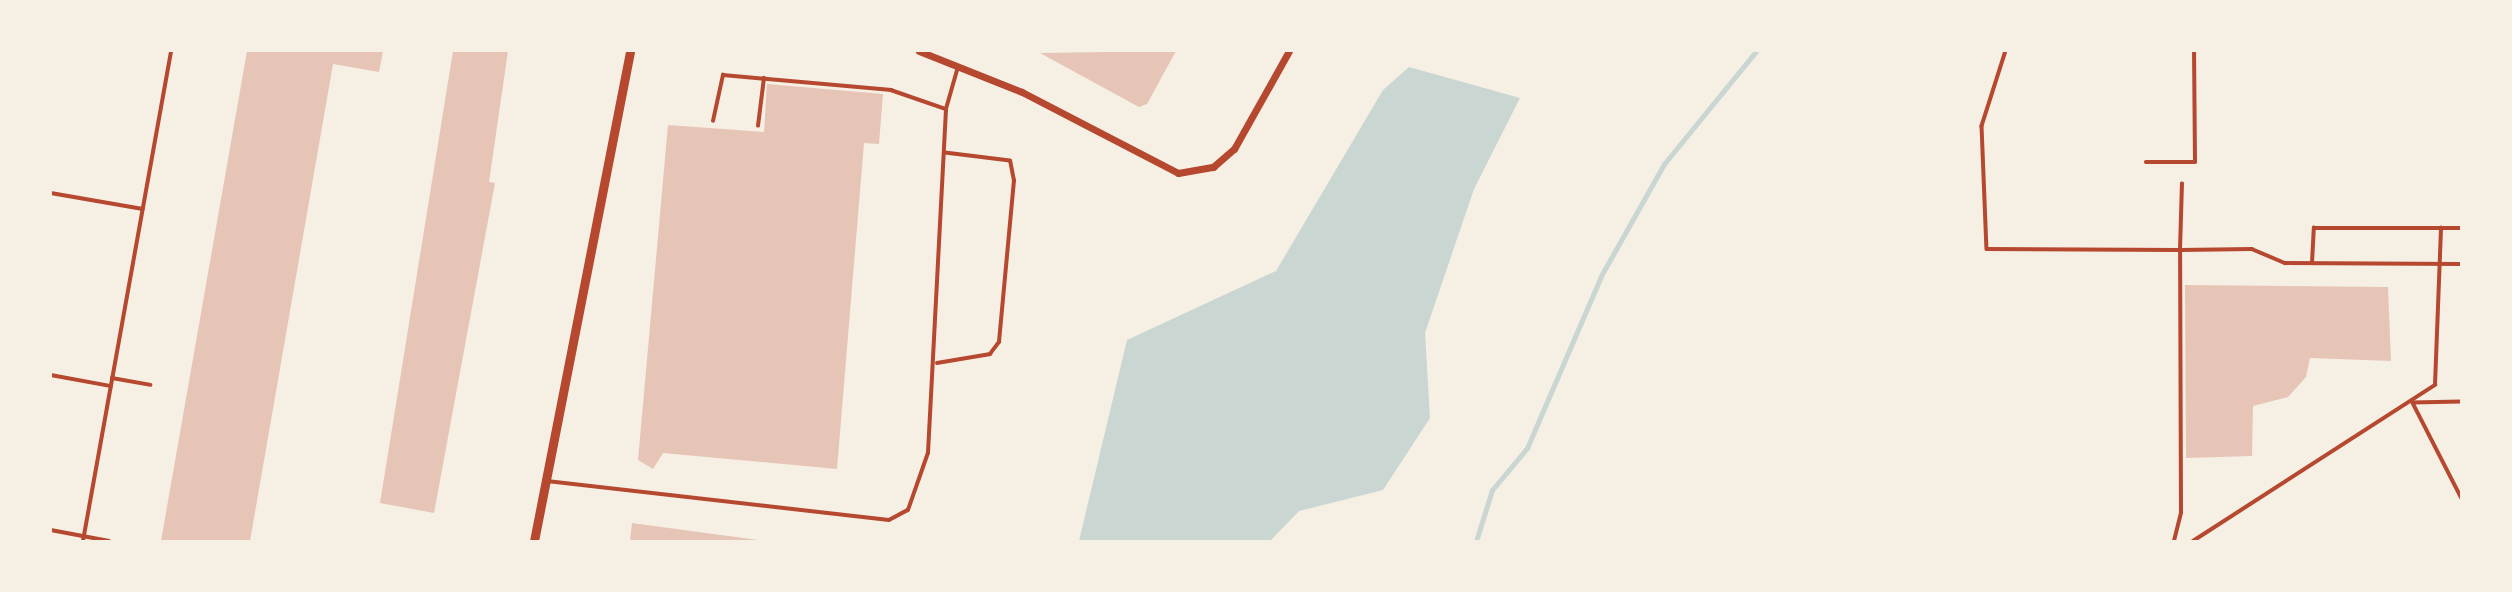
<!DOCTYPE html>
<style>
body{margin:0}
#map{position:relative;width:2512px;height:592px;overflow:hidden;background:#f6efe4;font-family:"PT Sans Narrow",sans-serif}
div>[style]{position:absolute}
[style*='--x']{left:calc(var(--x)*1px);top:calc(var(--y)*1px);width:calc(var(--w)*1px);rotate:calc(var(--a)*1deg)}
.water>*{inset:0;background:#c9d6d2}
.stream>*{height:5px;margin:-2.5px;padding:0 2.5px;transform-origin:2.5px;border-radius:2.5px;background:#c9d6d2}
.building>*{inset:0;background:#e6c5b7}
.service>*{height:3.5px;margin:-1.75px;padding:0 1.75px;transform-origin:1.75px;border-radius:1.75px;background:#b5482f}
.minor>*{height:7px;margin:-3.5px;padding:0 3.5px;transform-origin:3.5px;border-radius:3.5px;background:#b5482f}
.tertiary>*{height:9px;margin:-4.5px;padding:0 4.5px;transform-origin:4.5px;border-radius:4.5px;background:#b5482f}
span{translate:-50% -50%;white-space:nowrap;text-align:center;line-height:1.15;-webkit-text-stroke:7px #f6efe4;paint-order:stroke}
.frame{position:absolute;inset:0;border:52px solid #f6efe4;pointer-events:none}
</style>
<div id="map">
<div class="water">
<div style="clip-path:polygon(1409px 67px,1520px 98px,1474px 189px,1425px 333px,1430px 418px,1383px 490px,1299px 511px,1270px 541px,1079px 541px,1127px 340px,1276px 271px,1383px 90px)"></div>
</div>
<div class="stream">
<div style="--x:1476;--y:541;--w:53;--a:-72.6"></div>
<div style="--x:1492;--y:490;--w:55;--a:-50.2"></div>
<div style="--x:1527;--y:448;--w:189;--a:-66.7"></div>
<div style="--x:1602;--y:274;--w:126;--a:-60.6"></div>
<div style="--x:1664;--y:164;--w:146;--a:-50.8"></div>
</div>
<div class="building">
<div style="clip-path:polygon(247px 51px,383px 51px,379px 72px,333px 64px,250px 541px,161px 541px)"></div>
<div style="clip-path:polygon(453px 51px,508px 51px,489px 182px,495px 183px,434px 513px,380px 503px)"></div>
<div style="clip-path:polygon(1176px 51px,1147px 104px,1139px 107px,1040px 53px)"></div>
<div style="clip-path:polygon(767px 84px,883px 94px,879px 144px,864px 143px,837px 469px,663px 453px,653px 469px,638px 460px,668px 125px,764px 132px)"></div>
<div style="clip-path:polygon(2185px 285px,2388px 287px,2391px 361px,2310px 358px,2306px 377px,2288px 397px,2253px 406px,2252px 456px,2186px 458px)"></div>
<div style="clip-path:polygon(632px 523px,758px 540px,758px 541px,630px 541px)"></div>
</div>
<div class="service">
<div style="--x:2006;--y:51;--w:79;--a:107.7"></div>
<div style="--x:1982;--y:126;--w:123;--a:87.7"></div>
<div style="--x:1987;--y:249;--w:193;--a:0.3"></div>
<div style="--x:2180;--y:250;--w:66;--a:-88.3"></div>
<div style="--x:713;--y:121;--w:47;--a:-77.7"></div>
<div style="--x:723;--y:75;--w:169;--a:5.1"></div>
<div style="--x:891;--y:90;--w:58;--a:19.1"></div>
<div style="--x:758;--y:126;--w:48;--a:-82.9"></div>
<div style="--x:2146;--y:162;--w:49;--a:0"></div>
<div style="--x:2195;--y:162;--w:111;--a:-90.5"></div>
<div style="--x:51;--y:193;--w:93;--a:9.9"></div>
<div style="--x:2312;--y:263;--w:35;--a:-87"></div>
<div style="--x:2314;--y:228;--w:147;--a:0"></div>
<div style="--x:937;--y:363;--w:54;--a:-9.6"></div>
<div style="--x:990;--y:354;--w:15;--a:-53"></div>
<div style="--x:999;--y:342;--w:162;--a:-84.7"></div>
<div style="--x:1014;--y:181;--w:20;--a:-101"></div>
<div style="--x:1010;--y:161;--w:65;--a:-173"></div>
<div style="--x:51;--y:375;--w:61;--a:10.4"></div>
<div style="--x:112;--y:378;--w:39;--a:10"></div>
<div style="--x:2461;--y:402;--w:48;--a:178.8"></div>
<div style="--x:2413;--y:403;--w:106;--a:62.9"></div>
<div style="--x:547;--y:481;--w:344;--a:6.5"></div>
<div style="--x:889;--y:520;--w:21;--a:-28"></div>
<div style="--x:908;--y:510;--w:60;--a:-70.7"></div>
<div style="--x:928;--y:453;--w:344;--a:-87"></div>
<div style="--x:946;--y:109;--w:44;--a:-74.1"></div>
<div style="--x:51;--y:530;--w:59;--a:10.7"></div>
<div style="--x:83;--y:541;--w:498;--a:-79.8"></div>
<div style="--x:2174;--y:541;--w:29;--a:-76"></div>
<div style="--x:2181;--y:513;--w:263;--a:-90.2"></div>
<div style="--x:2180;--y:250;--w:72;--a:-0.8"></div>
<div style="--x:2252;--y:249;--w:36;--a:23"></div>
<div style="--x:2285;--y:263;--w:176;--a:0.3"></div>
<div style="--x:2193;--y:541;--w:288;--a:-32.8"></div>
<div style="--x:2435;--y:385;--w:157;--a:-87.8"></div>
</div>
<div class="minor">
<div style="--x:919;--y:51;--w:111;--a:21.7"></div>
<div style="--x:1022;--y:92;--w:176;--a:27.4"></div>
<div style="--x:1178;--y:173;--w:36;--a:-10"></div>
<div style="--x:1213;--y:167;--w:28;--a:-41"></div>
<div style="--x:1234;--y:149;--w:112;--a:-60.7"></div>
</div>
<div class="tertiary">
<div style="--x:534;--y:541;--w:499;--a:-78.9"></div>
</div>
<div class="frame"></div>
</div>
